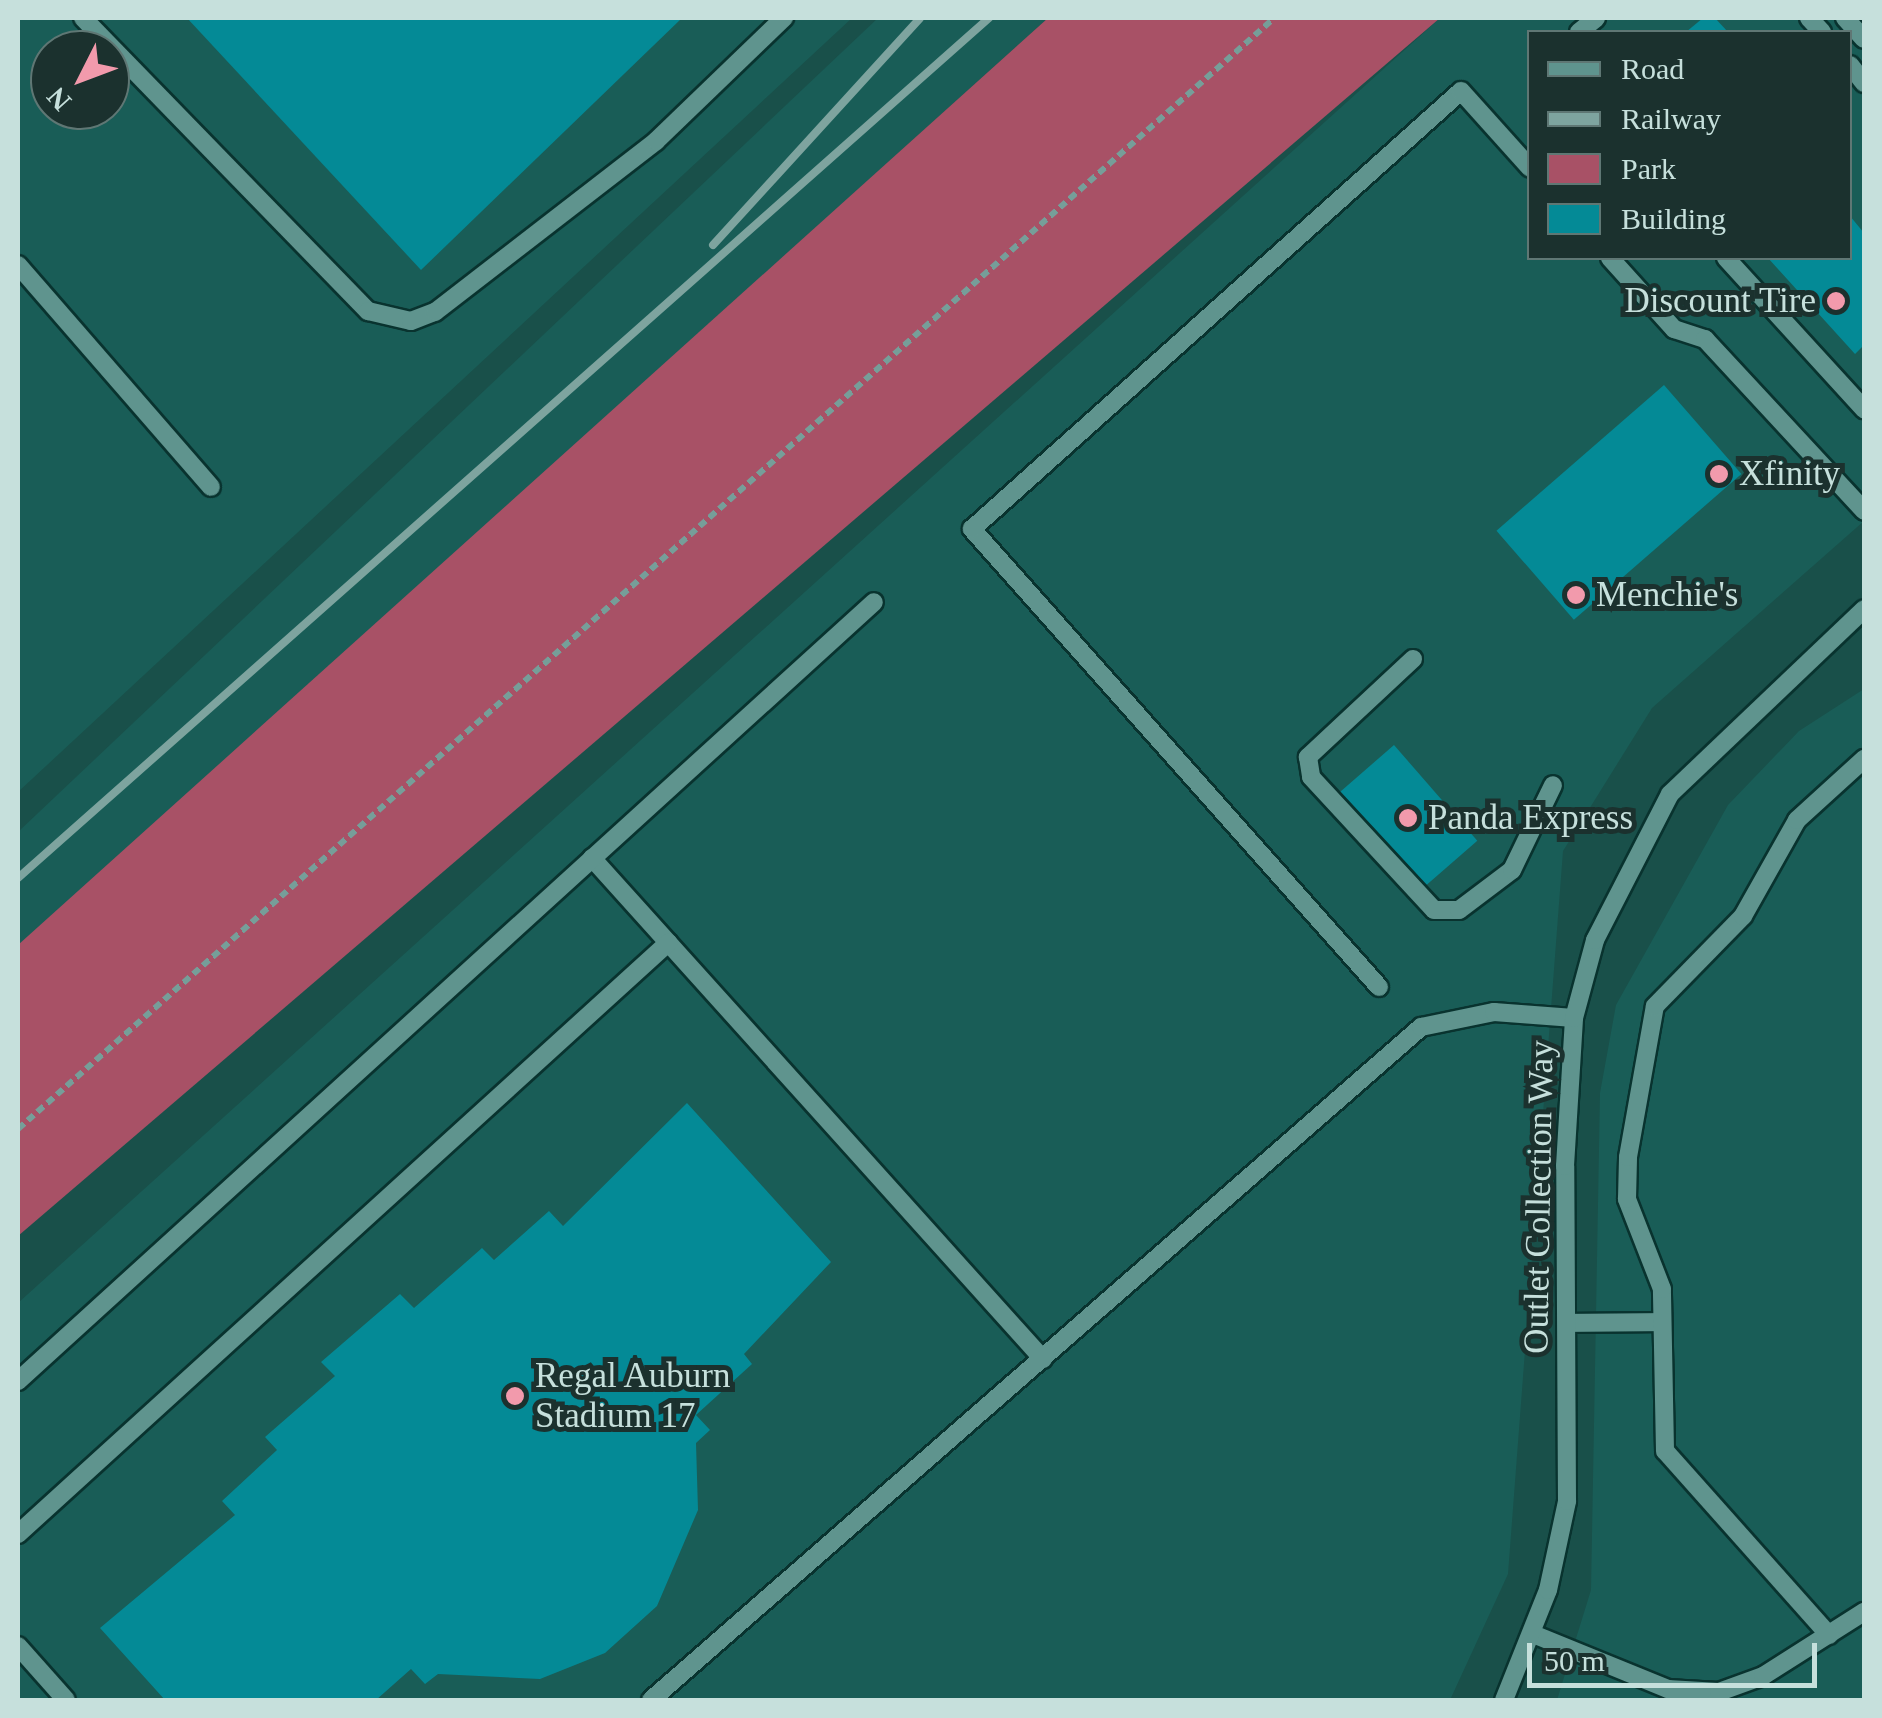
<!DOCTYPE html>
<style>
body{margin:0}
#map{position:relative;width:1882px;height:1718px;overflow:hidden;background:#19504a;font-family:Georgia,serif}
div>[style]{position:absolute}
[style*='--x']{left:calc(var(--x)*1px);top:calc(var(--y)*1px);width:calc(var(--w)*1px);rotate:calc(var(--a)*1deg)}
.built>*{inset:0;background:#195d57}
.green>*{inset:0;background:#a85166}
.building>*{inset:0;background:#048a96;transform-origin:0 0}
.path>*{height:6px;margin-top:-3px;transform-origin:0;background:repeating-linear-gradient(90deg,#769e99 0 8px,transparent 0 13px)}
.roads{filter:drop-shadow(2px 0 #09332f) drop-shadow(-2px 0 #09332f) drop-shadow(0 2px #09332f) drop-shadow(0 -2px #09332f)}
.minor>*{height:18px;margin:-9px;padding:0 9px;transform-origin:9px;border-radius:9px;background:#5f948e}
.rail>*{height:8px;margin:-4px;padding:0 4px;transform-origin:4px;border-radius:4px;background:#7ea49f}
.dots>*{width:28px;height:28px;translate:-50% -50%;box-sizing:border-box;border:5px solid #1b312e;border-radius:50%}
span{translate:-50% -50%;white-space:nowrap;text-align:center;line-height:1.15;-webkit-text-stroke:10px #1b312e;paint-order:stroke}
.poi-label{font-size:35px;color:#c6e0dc}
.right{translate:-100% -50%;text-align:right}
.left{translate:0 -50%;text-align:left}
.street-label{font-size:35px;color:#c6e0dc}
.frame{position:absolute;inset:0;border:20px solid #c6e0dc;pointer-events:none}
.legend{position:absolute;left:1527px;top:30px;width:325px;height:230px;box-sizing:border-box;background:#1b312e;border:2px solid #5f7774;margin:0;padding:12px 18px;list-style:none;font-size:30px;color:#c6e0dc}
.legend li{display:flex;align-items:center;gap:20px;height:50px}
.legend b{width:50px;border:2px solid #5f7774}
.north{position:absolute;left:30px;top:30px;width:100px;height:100px;box-sizing:border-box;background:#1b312e;border:2px solid #5f7774;border-radius:50%;rotate:228deg;font-size:28px;font-weight:700;line-height:40px;text-align:center;color:#c6e0dc}
.north::after{content:'';display:block;margin:auto;width:35px;height:45px;background:#f29aac;clip-path:polygon(50% 0,100% 100%,50% 72%,0 100%)}
.scale{position:absolute;left:1527px;top:1643px;width:290px;height:45px;box-sizing:border-box;border:5px solid #c6e0dc;border-top:0;padding-left:12px;font-size:30px;line-height:35px;white-space:nowrap;color:#c6e0dc;-webkit-text-stroke:8px #1b312e;paint-order:stroke}
</style>
<div id="map">
<div class="built">
<div style="clip-path:polygon(evenodd,18px 18px,852px 18px,18px 792px,18px 18px,50px 50px,110px 50px,110px 110px,50px 110px,50px 50px)"></div>
<div style="clip-path:polygon(878px 18px,1048px 18px,18px 948px,18px 832px)"></div>
<div style="clip-path:polygon(evenodd,1440px 18px,1864px 18px,1864px 521px,1652px 708px,1563px 851px,1508px 1574px,1450px 1700px,18px 1700px,18px 1303px,1440px 18px,1530px 32px,1850px 32px,1850px 258px,1530px 258px,1530px 32px)"></div>
<div style="clip-path:polygon(1864px 689px,1864px 1700px,1557px 1700px,1591px 1590px,1600px 1093px,1616px 1005px,1728px 805px,1799px 731px)"></div>
</div>
<div class="green">
<div style="clip-path:polygon(1048px 18px,1440px 18px,18px 1236px,18px 945px)"></div>
</div>
<div class="building">
<div style="clip-path:polygon(187px 18px,682px 18px,421px 270px)"></div>
<div style="clip-path:polygon(1703px 18px,1715px 18px,1728px 32px,1686px 32px)"></div>
<div style="clip-path:polygon(1850px 216px,1864px 233px,1864px 345px,1855px 354px,1768px 258px,1850px 258px)"></div>
<div style="left:1664px;top:385px;width:118px;height:222px;rotate:49deg"></div>
<div style="left:1394px;top:745px;width:127px;height:75px;rotate:49deg"></div>
<div style="clip-path:polygon(687px 1103px,831px 1262px,744px 1354px,752px 1364px,696px 1415px,710px 1430px,696px 1443px,698px 1510px,657px 1606px,605px 1653px,540px 1679px,438px 1674px,425px 1684px,411px 1669px,376px 1700px,165px 1700px,100px 1628px,235px 1515px,222px 1501px,277px 1450px,265px 1437px,335px 1376px,321px 1362px,400px 1294px,414px 1308px,482px 1248px,494px 1260px,549px 1211px,563px 1226px)"></div>
</div>
<div class="path">
<div style="--x:18;--y:1129;--w:1677;--a:-41.49"></div>
</div>
<div class="roads">
<div class="minor">
<div style="--x:83;--y:18;--w:409;--a:45.8"></div>
<div style="--x:368;--y:311;--w:44;--a:13.1"></div>
<div style="--x:411;--y:321;--w:26;--a:-21"></div>
<div style="--x:435;--y:312;--w:279;--a:-37.7"></div>
<div style="--x:656;--y:141;--w:178;--a:-43.9"></div>
<div style="--x:1809;--y:18;--w:19;--a:47"></div>
<div style="--x:1845;--y:18;--w:28;--a:48"></div>
<div style="--x:1579;--y:32;--w:22;--a:-39"></div>
<div style="--x:1850;--y:65;--w:23;--a:52"></div>
<div style="--x:1610;--y:258;--w:96;--a:48"></div>
<div style="--x:1674;--y:329;--w:33;--a:18"></div>
<div style="--x:1705;--y:339;--w:234;--a:47.2"></div>
<div style="--x:1726;--y:258;--w:205;--a:47.6"></div>
<div style="--x:18;--y:265;--w:294;--a:49"></div>
<div style="--x:1413;--y:659;--w:144;--a:137"></div>
<div style="--x:1308;--y:757;--w:20;--a:81"></div>
<div style="--x:1311;--y:777;--w:181;--a:47.2"></div>
<div style="--x:1434;--y:910;--w:25;--a:0"></div>
<div style="--x:1459;--y:910;--w:66;--a:-37"></div>
<div style="--x:1512;--y:870;--w:94;--a:-64.2"></div>
<div style="--x:592;--y:858;--w:674;--a:48.01"></div>
<div style="--x:1379;--y:987;--w:613;--a:-131.63"></div>
<div style="--x:972;--y:529;--w:656;--a:-41.85"></div>
<div style="--x:1461;--y:91;--w:103;--a:48.1"></div>
<div style="--x:1568;--y:1323;--w:94;--a:-0.6"></div>
<div style="--x:18;--y:1381;--w:1157;--a:-42.3"></div>
<div style="--x:18;--y:1534;--w:879;--a:-42.28"></div>
<div style="--x:1533;--y:1634;--w:146;--a:22.2"></div>
<div style="--x:1668;--y:1689;--w:51;--a:3.4"></div>
<div style="--x:1719;--y:1692;--w:47;--a:-20"></div>
<div style="--x:1763;--y:1676;--w:120;--a:-32.4"></div>
<div style="--x:1829;--y:1635;--w:246;--a:-131.7"></div>
<div style="--x:1665;--y:1451;--w:162;--a:-91.1"></div>
<div style="--x:1662;--y:1289;--w:97;--a:-111.3"></div>
<div style="--x:1627;--y:1199;--w:42;--a:-88.6"></div>
<div style="--x:1628;--y:1157;--w:153;--a:-79.9"></div>
<div style="--x:1655;--y:1006;--w:126;--a:-45.6"></div>
<div style="--x:1743;--y:916;--w:110;--a:-60.6"></div>
<div style="--x:1797;--y:820;--w:91;--a:-42.3"></div>
<div style="--x:18;--y:1646;--w:72;--a:48.4"></div>
<div style="--x:651;--y:1700;--w:1023;--a:-41.15"></div>
<div style="--x:1421;--y:1027;--w:75;--a:-11.6"></div>
<div style="--x:1494;--y:1012;--w:80;--a:4.3"></div>
<div style="--x:1504;--y:1700;--w:118;--a:-68.2"></div>
<div style="--x:1548;--y:1590;--w:91;--a:-77.9"></div>
<div style="--x:1567;--y:1501;--w:335;--a:-90.3"></div>
<div style="--x:1565;--y:1166;--w:148;--a:-86.5"></div>
<div style="--x:1574;--y:1018;--w:81;--a:-74.9"></div>
<div style="--x:1595;--y:940;--w:164;--a:-62.8"></div>
<div style="--x:1670;--y:794;--w:268;--a:-43.6"></div>
</div>
</div>
<div class="rail">
<div style="--x:713;--y:245;--w:307;--a:-47.6"></div>
<div style="--x:18;--y:878;--w:1297;--a:-41.53"></div>
</div>
<div class="dots">
<div style="left:1836px;top:301px;background:#f29aac"></div>
<div style="left:1719px;top:474px;background:#f29aac"></div>
<div style="left:1576px;top:595px;background:#f29aac"></div>
<div style="left:1408px;top:818px;background:#f29aac"></div>
<div style="left:515px;top:1396px;background:#f29aac"></div>
</div>
<div class="poi-label">
<span class="right" style="left:1816px;top:301px">Discount Tire</span>
<span class="left" style="left:1739px;top:474px">Xfinity</span>
<span class="left" style="left:1596px;top:595px">Menchie's</span>
<span class="left" style="left:1428px;top:818px">Panda Express</span>
<span class="left" style="left:535px;top:1396px">Regal Auburn<br>Stadium 17</span>
</div>
<div class="street-label">
<span style="left:1539px;top:1197px;rotate:-89deg">Outlet Collection Way</span>
</div>
<div class="frame"></div>
<ul class="legend">
<li><b style="height:12px;background:#5f948e"></b>Road</li>
<li><b style="height:12px;background:#7ea49f"></b>Railway</li>
<li><b style="height:28px;background:#a85166"></b>Park</li>
<li><b style="height:28px;background:#048a96"></b>Building</li>
</ul>
<div class="north">N</div>
<div class="scale">50 m</div>
</div>
